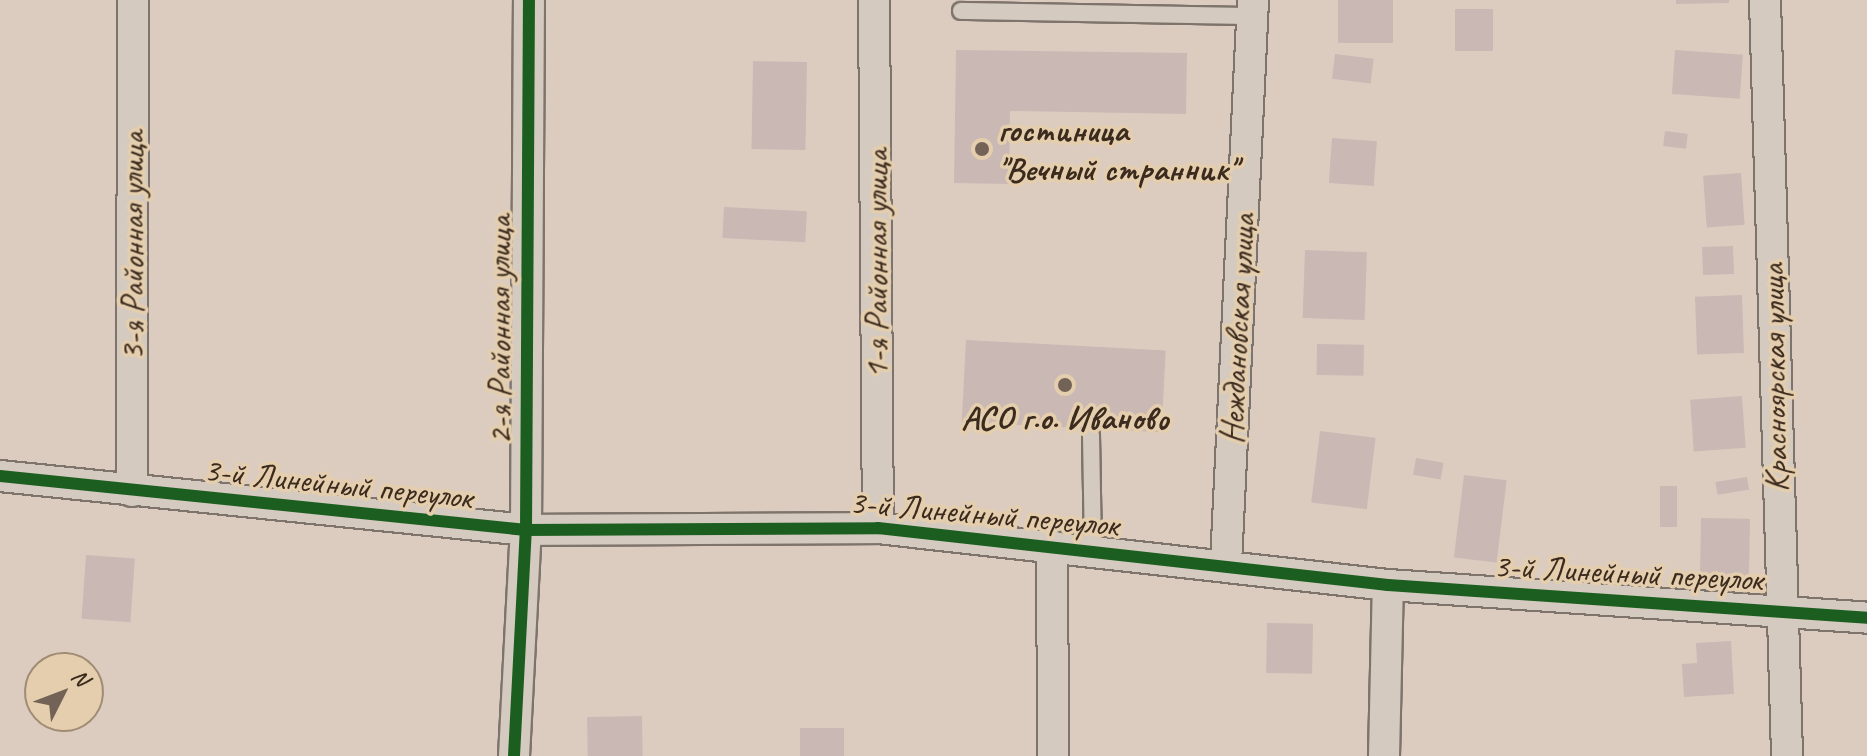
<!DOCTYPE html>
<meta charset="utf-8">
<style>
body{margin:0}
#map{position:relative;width:1867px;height:756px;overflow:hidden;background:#dcccc0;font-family:Caveat,sans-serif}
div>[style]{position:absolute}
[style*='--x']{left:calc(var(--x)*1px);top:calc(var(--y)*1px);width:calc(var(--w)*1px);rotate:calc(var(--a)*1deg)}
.building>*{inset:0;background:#cab8b4;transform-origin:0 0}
.roads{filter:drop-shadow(2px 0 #7e746c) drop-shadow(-2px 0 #7e746c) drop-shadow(0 2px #7e746c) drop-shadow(0 -2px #7e746c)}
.service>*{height:16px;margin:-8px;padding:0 8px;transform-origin:8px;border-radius:8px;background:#d4cabf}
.minor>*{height:30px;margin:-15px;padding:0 15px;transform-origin:15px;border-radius:15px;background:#d4cabf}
.cycleway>*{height:12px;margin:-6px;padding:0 6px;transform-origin:6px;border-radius:6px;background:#1b5e20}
.dots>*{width:22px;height:22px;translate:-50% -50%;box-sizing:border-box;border:4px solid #e4cead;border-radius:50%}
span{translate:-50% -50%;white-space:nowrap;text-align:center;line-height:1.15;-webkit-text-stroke:7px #e4cead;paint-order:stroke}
.poi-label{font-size:34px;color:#3b2a1e;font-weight:700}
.left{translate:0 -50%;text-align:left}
.street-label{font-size:34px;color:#3b2a1e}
.north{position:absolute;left:24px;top:652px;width:80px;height:80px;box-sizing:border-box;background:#e4cead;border:2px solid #a08c74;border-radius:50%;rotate:48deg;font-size:22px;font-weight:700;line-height:32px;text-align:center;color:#3b2a1e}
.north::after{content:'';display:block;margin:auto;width:28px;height:36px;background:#736357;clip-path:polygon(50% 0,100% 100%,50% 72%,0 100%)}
</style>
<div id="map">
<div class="building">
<div style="left:1338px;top:0;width:55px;height:43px"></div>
<div style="clip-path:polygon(1676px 0,1729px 0,1729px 3px,1676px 4px)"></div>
<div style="left:1455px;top:9px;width:38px;height:42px"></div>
<div style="clip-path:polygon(956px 50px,1187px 53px,1186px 114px,1010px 111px,1009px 184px,954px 183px)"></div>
<div style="left:1675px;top:50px;width:68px;height:44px;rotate:4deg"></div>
<div style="left:1335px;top:54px;width:39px;height:25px;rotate:7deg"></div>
<div style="left:753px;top:61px;width:54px;height:88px;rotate:1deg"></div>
<div style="left:1665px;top:131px;width:23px;height:15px;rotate:7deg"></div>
<div style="left:1332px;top:138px;width:45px;height:45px;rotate:4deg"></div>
<div style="left:1741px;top:173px;width:52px;height:38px;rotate:86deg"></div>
<div style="left:724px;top:207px;width:83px;height:31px;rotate:3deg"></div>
<div style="left:1733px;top:246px;width:28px;height:31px;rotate:88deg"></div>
<div style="left:1305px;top:250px;width:62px;height:68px;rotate:2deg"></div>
<div style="left:1742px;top:295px;width:58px;height:47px;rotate:88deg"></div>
<div style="left:966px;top:340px;width:200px;height:82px;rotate:3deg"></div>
<div style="left:1317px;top:344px;width:47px;height:31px;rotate:1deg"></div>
<div style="left:1742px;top:396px;width:52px;height:52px;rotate:86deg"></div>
<div style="left:1320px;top:431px;width:56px;height:72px;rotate:7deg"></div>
<div style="left:1416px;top:458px;width:28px;height:17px;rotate:10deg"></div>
<div style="left:1464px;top:475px;width:43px;height:83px;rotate:7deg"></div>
<div style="left:1747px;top:477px;width:13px;height:32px;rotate:81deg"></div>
<div style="left:1660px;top:486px;width:17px;height:41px"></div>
<div style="left:1701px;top:518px;width:49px;height:64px;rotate:1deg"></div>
<div style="left:86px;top:555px;width:49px;height:64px;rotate:4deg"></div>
<div style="left:1267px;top:623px;width:46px;height:50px;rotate:1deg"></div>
<div style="clip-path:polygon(1731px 641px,1734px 694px,1684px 697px,1682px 664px,1697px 663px,1696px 643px)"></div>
<div style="left:642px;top:716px;width:40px;height:55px;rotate:89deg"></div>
<div style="left:800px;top:728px;width:44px;height:28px"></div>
</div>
<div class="roads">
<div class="service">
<div style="--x:961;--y:11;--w:291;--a:1"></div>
<div style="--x:1091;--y:435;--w:115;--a:89"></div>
</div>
<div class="minor">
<div style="--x:874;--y:0;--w:528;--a:89.57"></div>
<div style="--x:1765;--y:0;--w:756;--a:88.33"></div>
<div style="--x:0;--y:476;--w:529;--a:5.86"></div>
<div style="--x:526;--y:530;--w:352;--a:-0.3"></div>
<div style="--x:878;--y:528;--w:513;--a:6.38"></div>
<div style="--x:1388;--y:585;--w:480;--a:3.9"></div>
<div style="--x:132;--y:491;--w:491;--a:-89.9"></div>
<div style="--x:1052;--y:546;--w:210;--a:89.7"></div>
<div style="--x:1226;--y:563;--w:564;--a:-87.25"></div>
<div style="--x:514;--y:756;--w:226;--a:-87"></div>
<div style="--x:526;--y:530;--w:530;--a:-89.68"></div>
<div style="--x:1384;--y:756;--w:171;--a:-88.7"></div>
</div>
</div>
<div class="cycleway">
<div style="--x:0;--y:476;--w:529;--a:5.86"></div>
<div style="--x:526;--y:530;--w:352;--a:-0.3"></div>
<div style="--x:878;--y:528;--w:513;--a:6.38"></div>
<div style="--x:1388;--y:585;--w:480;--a:3.9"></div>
<div style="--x:514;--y:756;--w:226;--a:-87"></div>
<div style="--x:526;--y:530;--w:530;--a:-89.68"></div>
</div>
<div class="dots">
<div style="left:982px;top:149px;background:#736357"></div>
<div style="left:1065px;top:385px;background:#736357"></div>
</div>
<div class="poi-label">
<span class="left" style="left:998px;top:149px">гостиница<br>"Вечный странник"</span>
<span style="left:1065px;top:418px">АСО г.о. Иваново</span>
</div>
<div class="street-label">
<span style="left:132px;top:246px;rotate:-90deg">3-я Районная улица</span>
<span style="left:876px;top:264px;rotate:-90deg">1-я Районная улица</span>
<span style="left:1237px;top:329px;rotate:-87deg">Неждановская улица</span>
<span style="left:499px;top:330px;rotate:-90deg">2-я Районная улица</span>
<span style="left:1774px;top:378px;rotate:-91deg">Красноярская улица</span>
<span style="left:338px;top:483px;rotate:6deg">3-й Линейный переулок</span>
<span style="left:984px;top:513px;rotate:5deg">3-й Линейный переулок</span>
<span style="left:1628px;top:572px;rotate:3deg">3-й Линейный переулок</span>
</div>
<div class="north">N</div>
</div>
